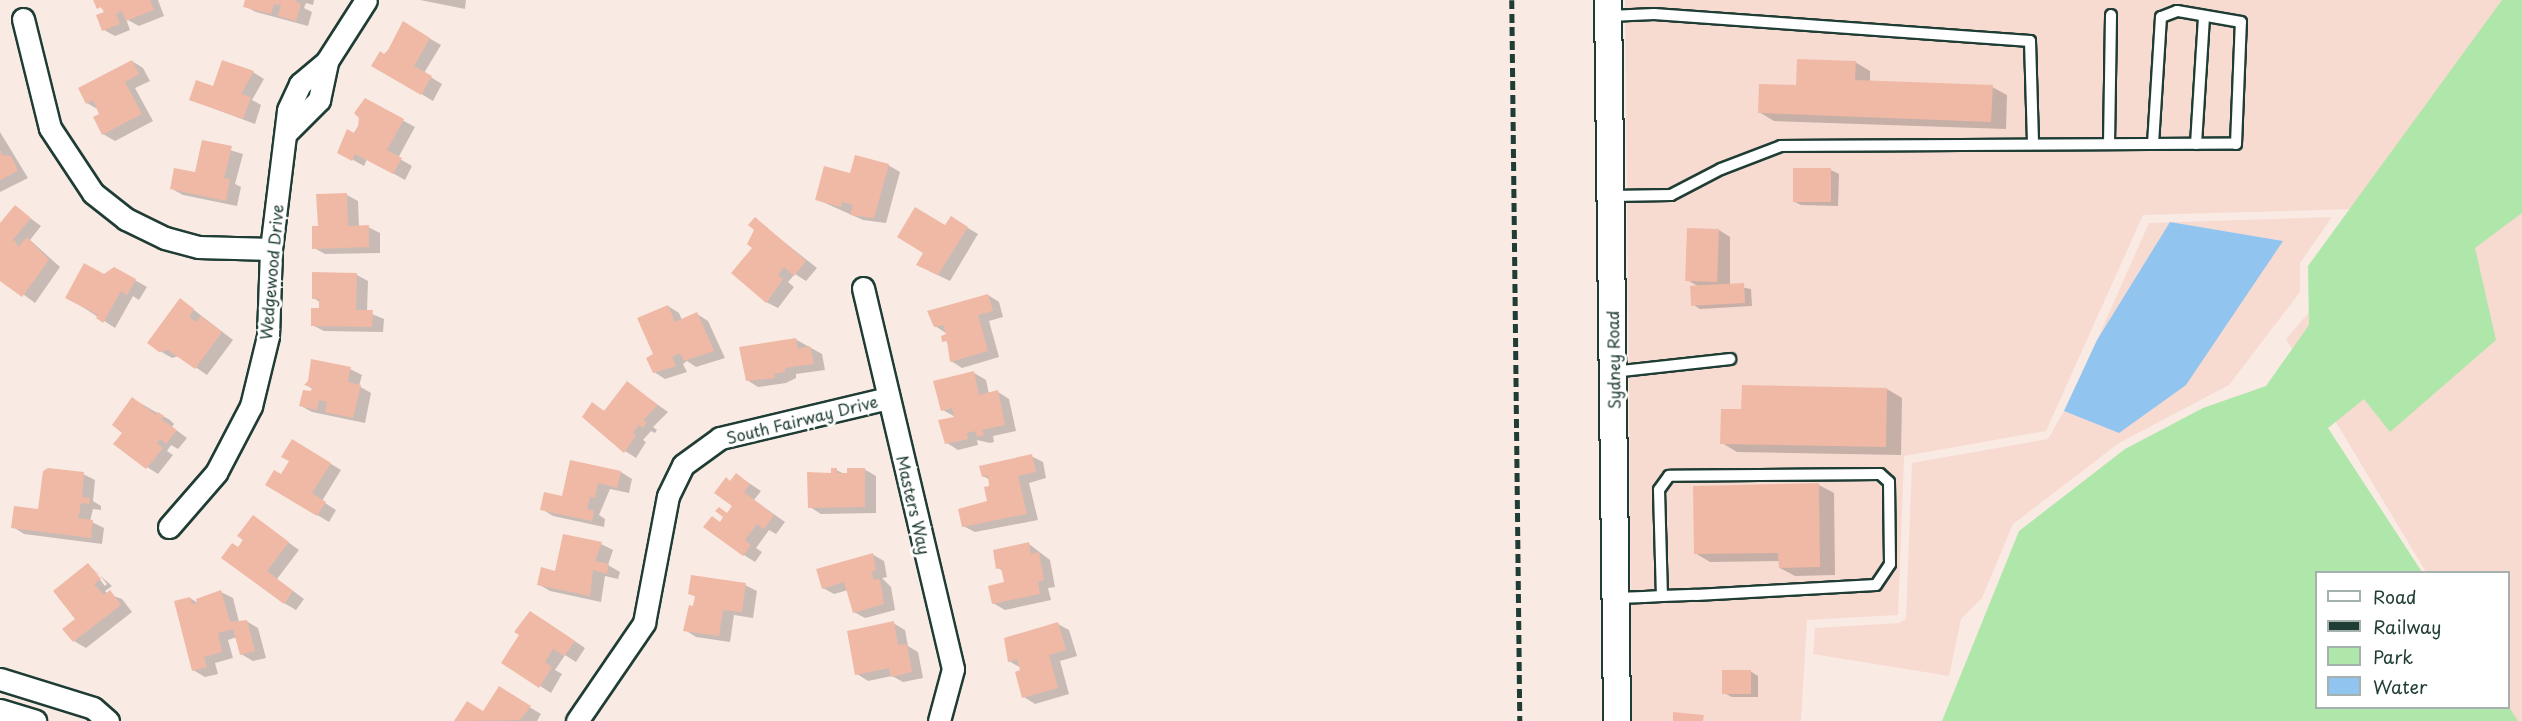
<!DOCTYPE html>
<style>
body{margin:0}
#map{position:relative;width:2522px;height:721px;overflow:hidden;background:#faeae4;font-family:"Playpen Sans",sans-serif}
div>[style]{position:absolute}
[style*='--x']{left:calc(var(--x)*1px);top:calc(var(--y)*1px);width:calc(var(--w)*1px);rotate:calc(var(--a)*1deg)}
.built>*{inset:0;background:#f7dbd1}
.green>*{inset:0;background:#afe6a9}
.water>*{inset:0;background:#91c4ee}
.shadow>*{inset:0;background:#0003}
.building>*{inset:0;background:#f0b9a5;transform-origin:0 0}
.roads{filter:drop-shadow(2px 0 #1f3d34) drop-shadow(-2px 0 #1f3d34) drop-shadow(0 2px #1f3d34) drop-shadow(0 -2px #1f3d34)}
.service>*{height:10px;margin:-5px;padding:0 5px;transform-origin:5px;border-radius:5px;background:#fff}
.minor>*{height:21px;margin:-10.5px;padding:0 10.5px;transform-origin:10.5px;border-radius:10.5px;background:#fff}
.tertiary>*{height:26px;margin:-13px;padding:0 13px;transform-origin:13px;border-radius:13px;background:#fff}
.rail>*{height:4.5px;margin-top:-2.25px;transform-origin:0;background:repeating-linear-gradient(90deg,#1f3d34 0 9px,transparent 0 13.5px)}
span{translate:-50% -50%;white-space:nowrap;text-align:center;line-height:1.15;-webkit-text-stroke:6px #fff;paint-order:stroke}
.street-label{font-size:16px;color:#1f3d34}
.legend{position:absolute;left:2315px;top:571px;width:195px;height:138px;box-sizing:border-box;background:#fff;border:2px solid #a5b1ae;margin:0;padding:8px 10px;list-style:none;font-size:18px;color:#1f3d34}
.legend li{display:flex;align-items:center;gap:12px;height:30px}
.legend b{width:30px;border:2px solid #a5b1ae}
</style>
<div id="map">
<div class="built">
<div style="clip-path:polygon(1625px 0,2506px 0,2356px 209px,2143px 215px,2046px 431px,1904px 456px,1898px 615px,1807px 620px,1801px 721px,1632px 721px)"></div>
<div style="clip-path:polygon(2522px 66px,2522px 721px,2515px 721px,2508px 708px,2508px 572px,2426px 572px,2286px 339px)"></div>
<div style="clip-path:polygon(2332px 217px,2300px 263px,2300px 292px,2229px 385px,2119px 443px,2013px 524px,1982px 598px,1961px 619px,1949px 676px,1813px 654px,1815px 628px,1899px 623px,1906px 619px,1912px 463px,2048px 439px,2064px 411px,2119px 433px,2282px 241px,2170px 222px,2097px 340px,2149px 223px)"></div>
</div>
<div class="green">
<div style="clip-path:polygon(2502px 0,2522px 0,2522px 213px,2475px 248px,2496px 340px,2390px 432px,2364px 399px,2328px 428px,2422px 572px,2316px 572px,2316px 708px,2509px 707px,2518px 721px,1942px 721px,2019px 531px,2125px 449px,2203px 408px,2266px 386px,2309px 325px,2308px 266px)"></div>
</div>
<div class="water">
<div style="clip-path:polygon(2170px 222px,2283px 241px,2186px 385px,2119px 433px,2064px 411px,2097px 340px)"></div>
</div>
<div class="shadow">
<div style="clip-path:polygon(94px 0,158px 0,164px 16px,139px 26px,126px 19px,130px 30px,115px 36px,104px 30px,106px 13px)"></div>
<div style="clip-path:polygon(246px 0,314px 0,313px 5px,306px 3px,304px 8px,312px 12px,308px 26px,256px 12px,244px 6px)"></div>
<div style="clip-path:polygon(420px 0,466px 0,465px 9px)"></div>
<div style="clip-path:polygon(403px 23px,441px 45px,424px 73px,442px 84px,433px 101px,373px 65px,389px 51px)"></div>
<div style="clip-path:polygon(132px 61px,143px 68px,150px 81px,135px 88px,153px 121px,115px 141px,103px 134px,99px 110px,87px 103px)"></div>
<div style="clip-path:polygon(1855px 62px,1870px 71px,1870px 82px,1992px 87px,2007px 95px,2006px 129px,1774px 121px,1759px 112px,1797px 87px)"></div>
<div style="clip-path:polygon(253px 72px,264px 79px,252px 100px,261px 105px,255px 124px,191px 100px)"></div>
<div style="clip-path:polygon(365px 100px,415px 127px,398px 158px,412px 166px,405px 180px,367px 159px,364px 166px,339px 152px,359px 126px)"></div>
<div style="clip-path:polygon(0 132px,28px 178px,0 192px)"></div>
<div style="clip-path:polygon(203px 142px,243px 154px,235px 184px,241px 187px,237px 206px,183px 195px,172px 189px,196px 174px)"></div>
<div style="clip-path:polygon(888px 165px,900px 172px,886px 223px,863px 220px,816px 199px,851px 175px)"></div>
<div style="clip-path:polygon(1794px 169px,1831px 170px,1839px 174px,1838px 206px,1801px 205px,1793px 201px)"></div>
<div style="clip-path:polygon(347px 195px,358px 201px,359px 227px,368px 227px,380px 233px,380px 253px,325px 254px,314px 248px,320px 228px)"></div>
<div style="clip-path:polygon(15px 207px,41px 226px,30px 240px,60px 267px,35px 303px,0 277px,0 226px)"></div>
<div style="clip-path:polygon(951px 218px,978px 234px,950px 281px,929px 271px,925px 252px)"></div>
<div style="clip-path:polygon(755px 219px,817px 268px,806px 281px,795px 274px,788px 282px,794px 287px,778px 308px,766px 302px,754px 248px)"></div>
<div style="clip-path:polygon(1719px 230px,1730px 237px,1730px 285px,1751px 289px,1752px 306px,1700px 309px,1692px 304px,1698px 286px,1687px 280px)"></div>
<div style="clip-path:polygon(114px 268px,147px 287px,139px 300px,133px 296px,115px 328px,67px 297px)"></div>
<div style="clip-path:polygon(357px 275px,368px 281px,367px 312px,384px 319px,383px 332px,324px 331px,312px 325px,320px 309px,320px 302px,313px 298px)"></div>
<div style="clip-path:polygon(988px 295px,999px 302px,1003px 317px,989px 321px,999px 357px,962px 368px,951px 361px,951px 349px,943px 336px,949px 335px,935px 326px)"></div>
<div style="clip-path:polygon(181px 300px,233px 340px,207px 375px,179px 356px,172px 358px,160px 351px)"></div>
<div style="clip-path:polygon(668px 306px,679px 313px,682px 320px,697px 314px,708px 321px,725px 358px,696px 367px,687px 361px,683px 364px,687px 372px,665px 379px,654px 372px)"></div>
<div style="clip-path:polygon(795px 339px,822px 354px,825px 370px,796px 374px,796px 378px,786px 383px,758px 387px,747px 380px)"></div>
<div style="clip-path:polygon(350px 369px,362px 375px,359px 386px,371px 393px,365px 423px,312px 412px,301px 406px,312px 393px,313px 389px,306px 385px)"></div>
<div style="clip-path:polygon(974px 373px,986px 380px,989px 394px,998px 392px,1009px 399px,1016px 431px,993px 436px,994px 442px,990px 443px,977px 440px,978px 445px,958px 450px,947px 443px,957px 418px,943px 410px)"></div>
<div style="clip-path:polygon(627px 383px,668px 412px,653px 427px,657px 430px,655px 433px,651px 431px,643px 440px,646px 442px,636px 458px,625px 451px,593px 404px,606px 412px)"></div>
<div style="clip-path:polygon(1887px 389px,1902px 398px,1901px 455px,1737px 452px,1722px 443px,1742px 410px)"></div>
<div style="clip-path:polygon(133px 399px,170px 420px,174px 424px,172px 427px,187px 438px,178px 449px,171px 445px,167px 451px,173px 455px,158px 474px,147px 467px,124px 432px)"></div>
<div style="clip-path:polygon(293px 441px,341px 470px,322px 501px,336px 510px,329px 522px,267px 485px,282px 476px,291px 461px)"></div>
<div style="clip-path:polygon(1031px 456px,1043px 462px,1046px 478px,1029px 483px,1038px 520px,975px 532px,963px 526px,989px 502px,990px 480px,983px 476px)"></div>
<div style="clip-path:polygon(864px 469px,876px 476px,876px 513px,821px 514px,810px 507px,836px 470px,845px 474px)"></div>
<div style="clip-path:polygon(621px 472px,632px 479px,629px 493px,610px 489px,599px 515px,605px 519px,604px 527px,553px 516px,542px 509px)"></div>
<div style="clip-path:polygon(83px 474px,95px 480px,93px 501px,101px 506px,101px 510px,93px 509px,90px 521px,104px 528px,102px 544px,24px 534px,13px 527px,40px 511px)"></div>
<div style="clip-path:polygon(737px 475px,761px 491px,754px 500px,785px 522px,776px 534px,769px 530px,756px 548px,762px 552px,755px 562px,744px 555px,721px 523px,734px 505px,731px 482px)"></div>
<div style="clip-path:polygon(1819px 485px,1834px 493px,1835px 575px,1795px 576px,1780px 568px,1780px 561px,1710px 562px,1695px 553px)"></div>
<div style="clip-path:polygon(253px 517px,299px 550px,277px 579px,304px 599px,296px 610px,284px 603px,239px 549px)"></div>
<div style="clip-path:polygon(601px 544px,613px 550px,608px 565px,620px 572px,618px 579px,605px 576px,601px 602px,550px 591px,538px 584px)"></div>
<div style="clip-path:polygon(1029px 544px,1050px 560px,1055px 587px,1048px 588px,1051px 600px,1005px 610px,993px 603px,1006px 583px,1003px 571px,998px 568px)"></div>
<div style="clip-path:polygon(872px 554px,884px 561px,887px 577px,882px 578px,891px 587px,895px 610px,865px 618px,854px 612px,848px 590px,834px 594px,823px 588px)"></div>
<div style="clip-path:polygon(evenodd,88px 565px,112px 586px,105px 591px,108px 594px,122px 599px,132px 612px,86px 648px,74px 641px,88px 565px,94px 572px,97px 572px,107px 584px,105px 586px,94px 572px)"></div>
<div style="clip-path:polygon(745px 585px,757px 591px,753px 618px,734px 615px,730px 642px,696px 637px,685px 630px,696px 597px,690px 594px)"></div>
<div style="clip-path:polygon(221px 592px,233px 598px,239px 622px,246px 621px,258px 628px,266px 658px,253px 661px,241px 654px,237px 637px,228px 640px,233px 658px,215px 663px,218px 674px,205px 677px,193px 670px,190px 598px,198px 603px)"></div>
<div style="clip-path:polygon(542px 619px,585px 648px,576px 662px,565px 655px,555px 670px,562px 674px,551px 693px,503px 662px)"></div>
<div style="clip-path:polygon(893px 623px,905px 630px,908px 646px,918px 652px,923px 678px,903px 682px,892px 676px,868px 681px,857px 674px)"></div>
<div style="clip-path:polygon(1058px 624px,1069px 630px,1077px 656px,1060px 661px,1069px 694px,1035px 704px,1024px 697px,1021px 668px,1009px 661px)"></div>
<div style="clip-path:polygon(1750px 671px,1758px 676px,1758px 697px,1732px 697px,1724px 693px)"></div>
<div style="clip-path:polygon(499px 689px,541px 714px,537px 721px,456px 721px,467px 703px,484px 713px)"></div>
</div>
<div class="building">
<div style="clip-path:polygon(93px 0,150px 0,154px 10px,126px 21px,122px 11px,116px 14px,120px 24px,102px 31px,96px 15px,104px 12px,101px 7px,97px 9px)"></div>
<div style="clip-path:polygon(245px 0,294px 0,301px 4px,296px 21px,278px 16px,281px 5px,274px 4px,271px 14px,243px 7px)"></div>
<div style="clip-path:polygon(403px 21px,430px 38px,414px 66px,432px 76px,421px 95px,371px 66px,380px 51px,384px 54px,388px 50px)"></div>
<div style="clip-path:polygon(1797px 59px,1856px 61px,1855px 80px,1993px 85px,1991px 122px,1758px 113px,1759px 84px,1796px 85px)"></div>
<div style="clip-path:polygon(132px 60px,139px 74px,125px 82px,142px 114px,102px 135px,93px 117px,99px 114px,93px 100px,86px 104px,78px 88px)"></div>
<div style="clip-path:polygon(222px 60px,254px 71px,241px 94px,251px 97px,243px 119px,189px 100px,196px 80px,213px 86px)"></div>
<div style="clip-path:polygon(365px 98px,404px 119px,387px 150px,402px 158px,393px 174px,355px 154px,352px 161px,337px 153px,347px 129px,354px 133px,358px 126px,359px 118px,354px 113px)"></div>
<div style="clip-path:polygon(202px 140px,232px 146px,224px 178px,230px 179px,226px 201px,170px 189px,174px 168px,195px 172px)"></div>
<div style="clip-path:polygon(0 149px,2px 155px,11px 156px,18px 171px,0 180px)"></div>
<div style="clip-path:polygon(855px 155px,889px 164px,874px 218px,850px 215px,853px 205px,842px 202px,841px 207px,815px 200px,824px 166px,850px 173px)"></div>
<div style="left:1793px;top:168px;width:38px;height:34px"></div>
<div style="clip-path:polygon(347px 193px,348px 226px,369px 225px,369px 247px,312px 249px,312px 226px,318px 226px,316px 194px)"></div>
<div style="clip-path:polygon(15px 205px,31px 218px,11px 242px,15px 240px,18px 247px,27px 237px,49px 260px,22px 297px,0 281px,0 223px)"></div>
<div style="clip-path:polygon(915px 207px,945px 225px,951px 216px,968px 227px,938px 275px,916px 265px,923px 253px,897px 237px)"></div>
<div style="clip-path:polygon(755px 217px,806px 261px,794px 276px,784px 267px,778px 275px,783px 279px,766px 303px,731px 273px,752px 248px,747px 244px,754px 230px,748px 225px)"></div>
<div style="left:1687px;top:228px;width:32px;height:53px;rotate:2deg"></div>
<div style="clip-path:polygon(84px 263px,104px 274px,114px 267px,136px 279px,127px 295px,121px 291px,103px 323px,96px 318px,98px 315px,65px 298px)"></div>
<div style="clip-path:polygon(312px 272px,357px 273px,356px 310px,373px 310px,372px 327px,311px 326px,311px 308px,319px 308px,319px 299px,312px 299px)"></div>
<div style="left:1744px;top:283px;width:20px;height:54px;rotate:87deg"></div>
<div style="clip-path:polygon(988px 294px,993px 311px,978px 315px,988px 351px,950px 362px,947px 341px,942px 342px,941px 336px,946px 334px,943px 325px,934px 327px,927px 311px)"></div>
<div style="clip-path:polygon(180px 298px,194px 309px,189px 317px,196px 322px,201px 316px,222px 332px,195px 369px,168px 350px,159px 352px,147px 343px)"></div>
<div style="clip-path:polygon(668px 305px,675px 322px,697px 312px,714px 351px,684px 361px,680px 353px,672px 357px,676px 366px,653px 373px,646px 358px,653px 354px,637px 318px)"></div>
<div style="clip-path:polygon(796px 338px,798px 349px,810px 346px,814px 364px,785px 368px,785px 372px,774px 374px,775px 378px,746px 381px,739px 347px)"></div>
<div style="clip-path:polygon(311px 359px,351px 367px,348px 382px,361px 385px,353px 418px,325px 412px,327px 402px,319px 400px,317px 410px,299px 406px,303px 390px,311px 391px,312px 387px,304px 385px,308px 381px)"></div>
<div style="clip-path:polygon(974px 371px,979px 395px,998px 390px,1005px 425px,982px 430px,984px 435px,977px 437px,976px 431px,967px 433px,968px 439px,945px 444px,938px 420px,954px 417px,952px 408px,941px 411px,933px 381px)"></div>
<div style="clip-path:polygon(627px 381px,658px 405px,643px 420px,647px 422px,643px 428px,639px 425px,633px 433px,636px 435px,624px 453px,582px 417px,592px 402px,604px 411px)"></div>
<div style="clip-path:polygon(1742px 385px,1887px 388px,1886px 447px,1720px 444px,1721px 409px,1741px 409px)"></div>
<div style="clip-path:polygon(132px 397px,156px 415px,158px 412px,164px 416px,161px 419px,177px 430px,166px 444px,160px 439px,157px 443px,163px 448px,146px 469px,113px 444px,122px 433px,112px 425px)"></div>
<div style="clip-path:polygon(292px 439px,331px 463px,312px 493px,326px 502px,317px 516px,265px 485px,274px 470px,281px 474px,289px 461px,281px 457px)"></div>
<div style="clip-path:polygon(1032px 454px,1036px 472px,1018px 476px,1027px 514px,962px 527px,958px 509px,987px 501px,984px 487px,989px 486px,988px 475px,982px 477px,979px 466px)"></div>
<div style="clip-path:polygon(570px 460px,621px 471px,617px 488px,598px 483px,595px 498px,590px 497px,587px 509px,594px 511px,592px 521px,540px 510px,544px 492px,562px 496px)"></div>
<div style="clip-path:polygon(48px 468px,84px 472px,82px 497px,90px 498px,89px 504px,81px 503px,78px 518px,93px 520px,91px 538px,11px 528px,14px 506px,38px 509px,43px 471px)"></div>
<div style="clip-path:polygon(831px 468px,837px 468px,837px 473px,847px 473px,847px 468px,865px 468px,865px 507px,808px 508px,807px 472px,831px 473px)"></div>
<div style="clip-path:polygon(736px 473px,750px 484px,744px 492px,774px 515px,764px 529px,757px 524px,745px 540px,751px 545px,743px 556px,703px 527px,712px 516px,720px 522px,723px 517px,715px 511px,719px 507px,727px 513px,732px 506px,714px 493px,726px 477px,730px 481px)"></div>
<div style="clip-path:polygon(1819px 483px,1820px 567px,1779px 568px,1778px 553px,1694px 554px,1693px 486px)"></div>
<div style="clip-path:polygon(253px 515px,289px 542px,267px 571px,293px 591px,284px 604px,221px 558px,232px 543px,238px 547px,243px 540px,237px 536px)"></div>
<div style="clip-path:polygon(563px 534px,602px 542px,595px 561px,609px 564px,607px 574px,593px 570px,590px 596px,537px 585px,541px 567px,555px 571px)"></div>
<div style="clip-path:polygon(1029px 542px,1031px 554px,1039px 552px,1044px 580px,1038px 582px,1040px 594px,992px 604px,988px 586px,1004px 582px,1001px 568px,996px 569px,993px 550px)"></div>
<div style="clip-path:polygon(873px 553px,876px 570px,871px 572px,874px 580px,880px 579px,884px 604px,853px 613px,844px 582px,822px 589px,816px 569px)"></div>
<div style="clip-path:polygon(88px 563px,101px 579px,94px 584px,104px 595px,110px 590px,121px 605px,73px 642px,62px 629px,75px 619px,53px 591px)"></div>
<div style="clip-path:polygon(691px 575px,746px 583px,742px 612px,723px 610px,719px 636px,683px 631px,689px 605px,693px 606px,695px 596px,688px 594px)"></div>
<div style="clip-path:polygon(221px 590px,230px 622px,247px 620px,255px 651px,240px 655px,233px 629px,218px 633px,222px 652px,204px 657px,207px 667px,192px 671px,174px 601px,190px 597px,192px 604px,197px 603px,196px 599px)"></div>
<div style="clip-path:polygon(530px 611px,575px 641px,564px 656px,553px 649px,545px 662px,552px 667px,539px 688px,501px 663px,519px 635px,514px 632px)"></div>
<div style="clip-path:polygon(894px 621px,898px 645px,907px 644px,912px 672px,891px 677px,889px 668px,855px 675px,847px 631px)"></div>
<div style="clip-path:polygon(1058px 622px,1066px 650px,1049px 655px,1058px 688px,1022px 698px,1015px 672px,1020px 670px,1017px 659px,1008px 662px,1004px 638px)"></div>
<div style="left:1722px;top:670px;width:29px;height:24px"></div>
<div style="clip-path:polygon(499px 686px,531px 706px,520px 720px,454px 721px,467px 701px,483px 711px)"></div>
<div style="clip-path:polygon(1673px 712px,1704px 715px,1703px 721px,1673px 721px)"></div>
</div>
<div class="roads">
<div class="service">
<div style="--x:1609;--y:16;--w:45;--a:-2.5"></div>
<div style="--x:1654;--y:14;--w:377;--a:4.1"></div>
<div style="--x:2030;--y:41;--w:103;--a:88.3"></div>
<div style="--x:2109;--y:144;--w:129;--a:-89.1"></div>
<div style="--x:2196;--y:144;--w:128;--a:-86.4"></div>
<div style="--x:1611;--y:196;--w:60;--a:-1"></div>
<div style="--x:1671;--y:195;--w:56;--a:-27.5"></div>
<div style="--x:1721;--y:169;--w:64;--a:-21"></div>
<div style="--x:1781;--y:146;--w:455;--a:-0.3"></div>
<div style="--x:2236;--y:144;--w:122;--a:-87.7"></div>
<div style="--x:2241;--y:22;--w:65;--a:-170.2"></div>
<div style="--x:2177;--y:11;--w:17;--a:159"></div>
<div style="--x:2161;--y:17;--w:127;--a:93.6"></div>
<div style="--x:1613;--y:372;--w:118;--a:-6.3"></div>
<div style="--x:1616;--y:598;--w:28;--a:-2"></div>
<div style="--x:1644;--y:597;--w:18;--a:-3"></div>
<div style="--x:1662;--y:596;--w:34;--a:-2"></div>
<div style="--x:1696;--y:595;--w:180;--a:-3.2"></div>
<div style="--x:1876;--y:585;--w:25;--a:-56"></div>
<div style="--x:1890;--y:564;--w:82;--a:-90.7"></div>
<div style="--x:1889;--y:482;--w:12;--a:-138"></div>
<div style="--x:1880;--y:474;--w:211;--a:179.5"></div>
<div style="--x:1669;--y:476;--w:17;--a:126"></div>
<div style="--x:1659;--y:490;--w:106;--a:88.4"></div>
</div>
<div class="minor">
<div style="--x:23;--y:19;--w:112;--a:76.1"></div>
<div style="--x:50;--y:128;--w:78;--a:56.5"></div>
<div style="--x:93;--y:193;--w:42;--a:38.2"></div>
<div style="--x:126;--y:219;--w:43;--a:26"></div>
<div style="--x:165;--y:238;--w:35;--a:15"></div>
<div style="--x:199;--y:247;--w:72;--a:1.6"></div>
<div style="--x:286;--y:133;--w:47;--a:-45"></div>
<div style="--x:319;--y:100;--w:40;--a:-78"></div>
<div style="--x:863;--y:288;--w:391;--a:76.7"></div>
<div style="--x:953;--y:669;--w:54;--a:105.1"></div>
<div style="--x:169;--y:527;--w:72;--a:-49"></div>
<div style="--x:216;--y:473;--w:76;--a:-62.4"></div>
<div style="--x:251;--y:406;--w:72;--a:-76.3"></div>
<div style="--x:268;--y:336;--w:87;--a:-88"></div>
<div style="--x:271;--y:249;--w:140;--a:-83"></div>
<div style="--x:288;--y:110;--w:29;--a:-65"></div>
<div style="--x:300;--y:84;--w:35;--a:-40"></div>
<div style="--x:327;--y:61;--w:72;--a:-57.4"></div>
<div style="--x:0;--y:679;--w:97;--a:17.3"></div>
<div style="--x:93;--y:708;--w:20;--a:41"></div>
<div style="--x:0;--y:710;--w:37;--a:17"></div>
<div style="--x:577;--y:721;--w:119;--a:-55.6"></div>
<div style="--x:644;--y:623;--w:129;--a:-79.3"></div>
<div style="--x:668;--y:496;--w:34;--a:-64"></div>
<div style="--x:683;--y:465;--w:46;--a:-36.1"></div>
<div style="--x:720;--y:438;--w:173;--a:-13.4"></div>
</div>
<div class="tertiary">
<div style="--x:1608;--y:0;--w:721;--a:89.28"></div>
</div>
</div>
<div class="rail">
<div style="--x:1512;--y:0;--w:721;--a:89.36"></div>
</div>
<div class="street-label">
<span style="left:271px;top:272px;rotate:-85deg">Wedgewood Drive</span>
<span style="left:1613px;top:360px;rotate:-91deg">Sydney Road</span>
<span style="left:802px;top:419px;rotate:-14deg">South Fairway Drive</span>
<span style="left:914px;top:505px;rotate:77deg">Masters Way</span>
</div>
<ul class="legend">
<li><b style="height:8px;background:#fff"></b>Road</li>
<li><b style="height:8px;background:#1f3d34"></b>Railway</li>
<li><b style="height:16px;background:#afe6a9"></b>Park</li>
<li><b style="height:16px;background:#91c4ee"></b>Water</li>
</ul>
</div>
